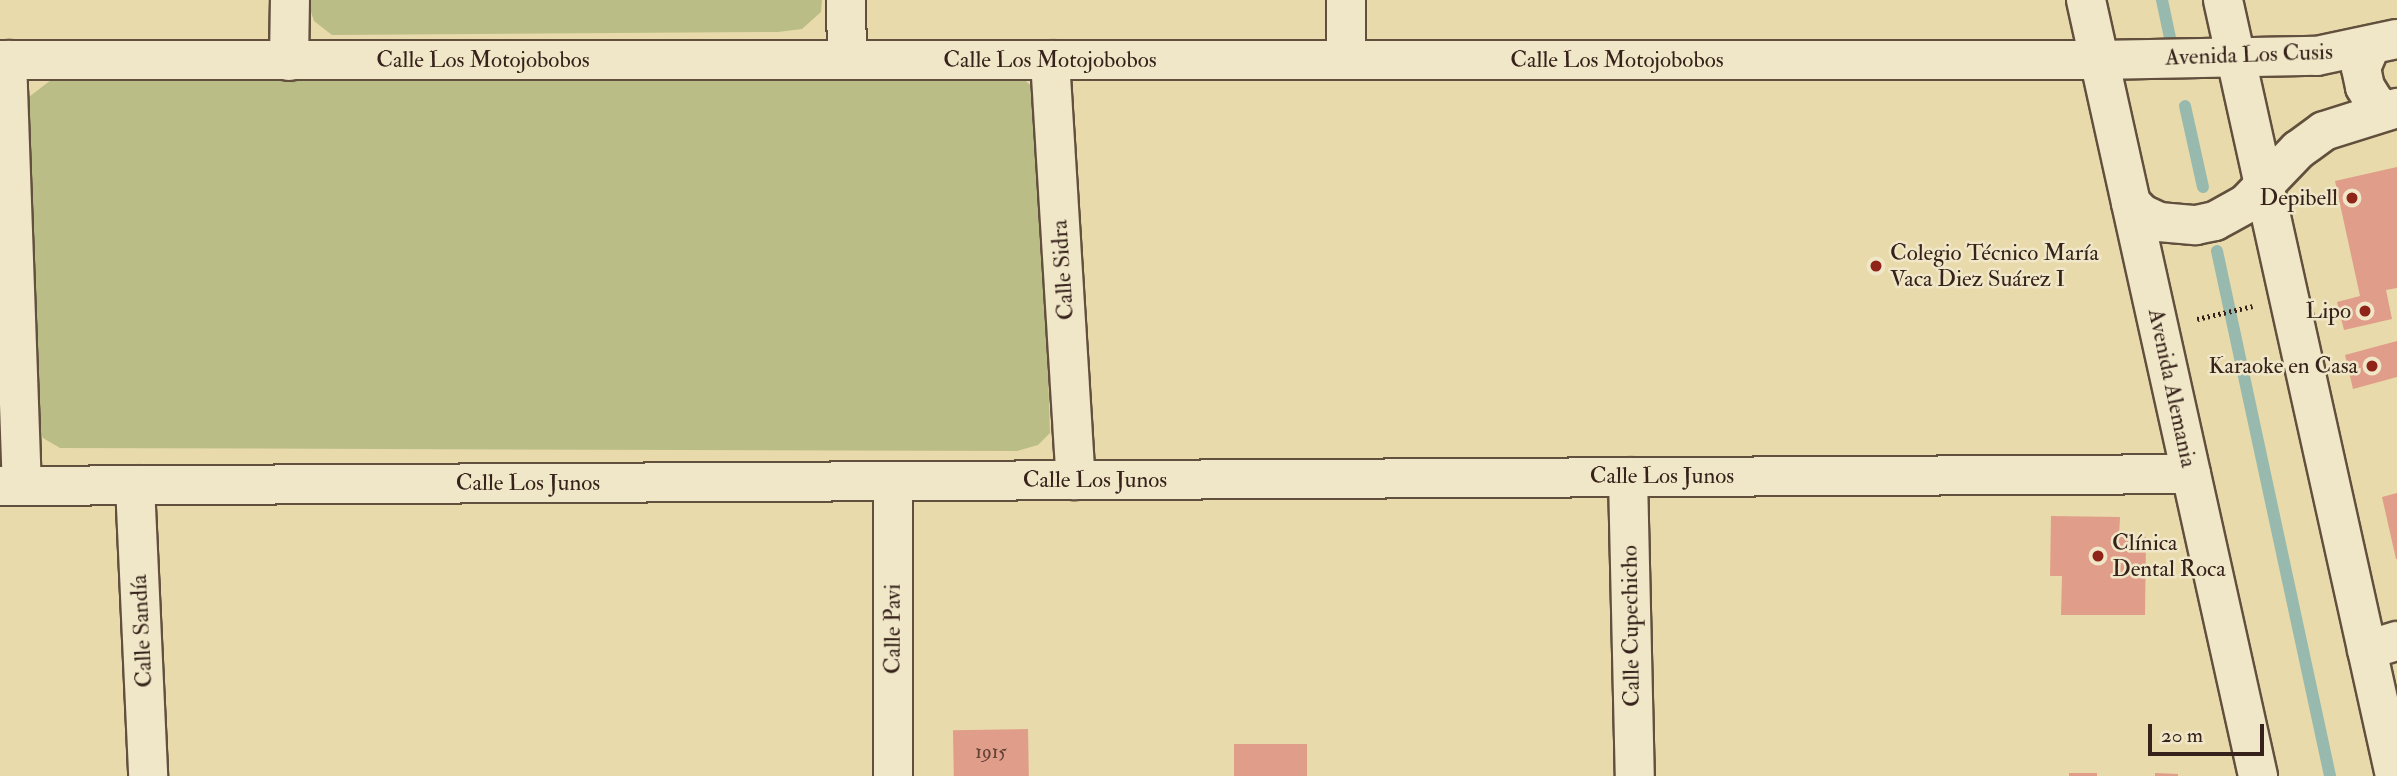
<!DOCTYPE html>
<meta charset="utf-8">
<style>
body{margin:0}
#map{position:relative;width:2397px;height:776px;overflow:hidden;background:#e8daab;font-family:"IM FELL Double Pica",serif}
div>[style]{position:absolute}
[style*='--x']{left:calc(var(--x)*1px);top:calc(var(--y)*1px);width:calc(var(--w)*1px);rotate:calc(var(--a)*1deg)}
.green>*{inset:0;background:#babe86}
.stream>*{height:12px;margin:-6px;padding:0 6px;transform-origin:6px;border-radius:6px;background:#98baae}
.building>*{inset:0;background:#e09d89;transform-origin:0 0}
.path>*{height:4.5px;margin-top:-2.25px;transform-origin:0;background:repeating-linear-gradient(90deg,#36221a 0 2px,transparent 0 5.5px)}
.roads{filter:drop-shadow(2px 0 #62503e) drop-shadow(-2px 0 #62503e) drop-shadow(0 2px #62503e) drop-shadow(0 -2px #62503e)}
.street>*{height:38px;margin:-19px;padding:0 19px;transform-origin:19px;border-radius:19px;background:#f0e7c8}
.secondary>*{height:38px;margin:-19px;padding:0 19px;transform-origin:19px;border-radius:19px;background:#f0e7c8}
.dots>*{width:19px;height:19px;translate:-50% -50%;box-sizing:border-box;border:4px solid #f0e7c8;border-radius:50%}
span{translate:-50% -50%;white-space:nowrap;text-align:center;line-height:1.15;-webkit-text-stroke:5px #f0e7c8;paint-order:stroke}
.number-label{font-size:19px;color:#604136}
.number-label span{-webkit-text-stroke-width:0}
.street-label{font-size:23px;color:#36221a}
.poi-label{font-size:23px;color:#36221a}
.right{translate:-100% -50%;text-align:right}
.left{translate:0 -50%;text-align:left}
.scale{position:absolute;left:2148px;top:724px;width:116px;height:32px;box-sizing:border-box;border:4px solid #36221a;border-top:0;padding-left:9px;font-size:21px;line-height:24px;white-space:nowrap;color:#36221a;-webkit-text-stroke:5px #f0e7c8;paint-order:stroke}
</style>
<div id="map">
<div class="green">
<div style="clip-path:polygon(307px 0,822px 0,821px 12px,802px 29px,778px 32px,332px 35px,314px 21px)"></div>
<div style="clip-path:polygon(1015px 70px,1030px 85px,1039px 103px,1050px 433px,1038px 445px,1017px 451px,60px 448px,43px 438px,35px 421px,25px 100px,51px 80px)"></div>
</div>
<div class="stream">
<div style="--x:2162;--y:0;--w:39;--a:78"></div>
<div style="--x:2185;--y:106;--w:83;--a:77.5"></div>
<div style="--x:2217;--y:251;--w:537;--a:77.85"></div>
</div>
<div class="building">
<div style="clip-path:polygon(2397px 167px,2397px 288px,2386px 290px,2392px 319px,2344px 330px,2337px 302px,2360px 296px,2335px 181px)"></div>
<div style="clip-path:polygon(2397px 341px,2397px 377px,2353px 389px,2345px 355px)"></div>
<div style="clip-path:polygon(2397px 493px,2397px 559px,2396px 559px,2382px 497px)"></div>
<div style="clip-path:polygon(2051px 516px,2120px 517px,2119px 537px,2146px 537px,2145px 615px,2061px 615px,2062px 576px,2050px 576px)"></div>
<div style="left:1028px;top:729px;width:47px;height:75px;rotate:89deg"></div>
<div style="left:1234px;top:744px;width:73px;height:32px"></div>
<div style="left:2069px;top:773px;width:28px;height:3px"></div>
<div style="clip-path:polygon(2155px 773px,2178px 774px,2178px 776px,2155px 776px)"></div>
</div>
<div class="path">
<div style="--x:2197;--y:319;--w:57;--a:-13.1"></div>
</div>
<div class="roads">
<div class="street">
<div style="--x:846;--y:0;--w:60;--a:89"></div>
<div style="--x:1346;--y:0;--w:60;--a:90"></div>
<div style="--x:0;--y:60;--w:2099;--a:0"></div>
<div style="--x:7;--y:60;--w:426;--a:88"></div>
<div style="--x:1050;--y:60;--w:421;--a:86.5"></div>
<div style="--x:289;--y:61;--w:61;--a:-89.1"></div>
<div style="--x:1628;--y:477;--w:299;--a:88.7"></div>
<div style="--x:135;--y:485;--w:291;--a:87.4"></div>
<div style="--x:0;--y:486;--w:2191;--a:-0.31"></div>
<div style="--x:2367;--y:650;--w:31;--a:-17"></div>
<div style="--x:893;--y:776;--w:295;--a:-90"></div>
</div>
<div class="secondary">
<div style="--x:2086;--y:0;--w:795;--a:77.5"></div>
<div style="--x:2223;--y:0;--w:795;--a:77.5"></div>
<div style="--x:2370;--y:47;--w:23;--a:113"></div>
<div style="--x:2361;--y:68;--w:19;--a:78"></div>
<div style="--x:2365;--y:87;--w:19;--a:58"></div>
<div style="--x:2375;--y:103;--w:14;--a:34"></div>
<div style="--x:2099;--y:60;--w:218;--a:-1.1"></div>
<div style="--x:2317;--y:56;--w:82;--a:-12"></div>
<div style="--x:2131;--y:203;--w:16;--a:45"></div>
<div style="--x:2142;--y:214;--w:19;--a:25"></div>
<div style="--x:2159;--y:222;--w:37;--a:5"></div>
<div style="--x:2196;--y:225;--w:19;--a:-12"></div>
<div style="--x:2215;--y:221;--w:37;--a:-29"></div>
<div style="--x:2247;--y:203;--w:74;--a:-46.1"></div>
<div style="--x:2298;--y:150;--w:32;--a:-36"></div>
<div style="--x:2324;--y:131;--w:77;--a:-17.5"></div>
</div>
</div>
<div class="dots">
<div style="left:2352px;top:198px;background:#8f2418"></div>
<div style="left:1876px;top:266px;background:#8f2418"></div>
<div style="left:2365px;top:311px;background:#8f2418"></div>
<div style="left:2372px;top:366px;background:#8f2418"></div>
<div style="left:2098px;top:556px;background:#8f2418"></div>
</div>
<div class="number-label">
<span style="left:991px;top:753px">1915</span>
</div>
<div class="street-label">
<span style="left:2249px;top:55px;rotate:-2deg">Avenida Los Cusis</span>
<span style="left:483px;top:60px">Calle Los Motojobobos</span>
<span style="left:1050px;top:60px">Calle Los Motojobobos</span>
<span style="left:1617px;top:60px">Calle Los Motojobobos</span>
<span style="left:1063px;top:270px;rotate:-94deg">Calle Sidra</span>
<span style="left:2172px;top:388px;rotate:78deg">Avenida Alemania</span>
<span style="left:1662px;top:476px">Calle Los Junos</span>
<span style="left:1095px;top:480px">Calle Los Junos</span>
<span style="left:528px;top:483px">Calle Los Junos</span>
<span style="left:1631px;top:626px;rotate:-91deg">Calle Cupechicho</span>
<span style="left:893px;top:629px;rotate:-90deg">Calle Pavi</span>
<span style="left:142px;top:631px;rotate:-93deg">Calle Sandía</span>
</div>
<div class="poi-label">
<span class="right" style="left:2338px;top:198px">Depibell</span>
<span class="left" style="left:1890px;top:266px">Colegio Técnico María<br>Vaca Diez Suárez I</span>
<span class="right" style="left:2351px;top:311px">Lipo</span>
<span class="right" style="left:2358px;top:366px">Karaoke en Casa</span>
<span class="left" style="left:2112px;top:556px">Clínica<br>Dental Roca</span>
</div>
<div class="scale">20 m</div>
</div>
